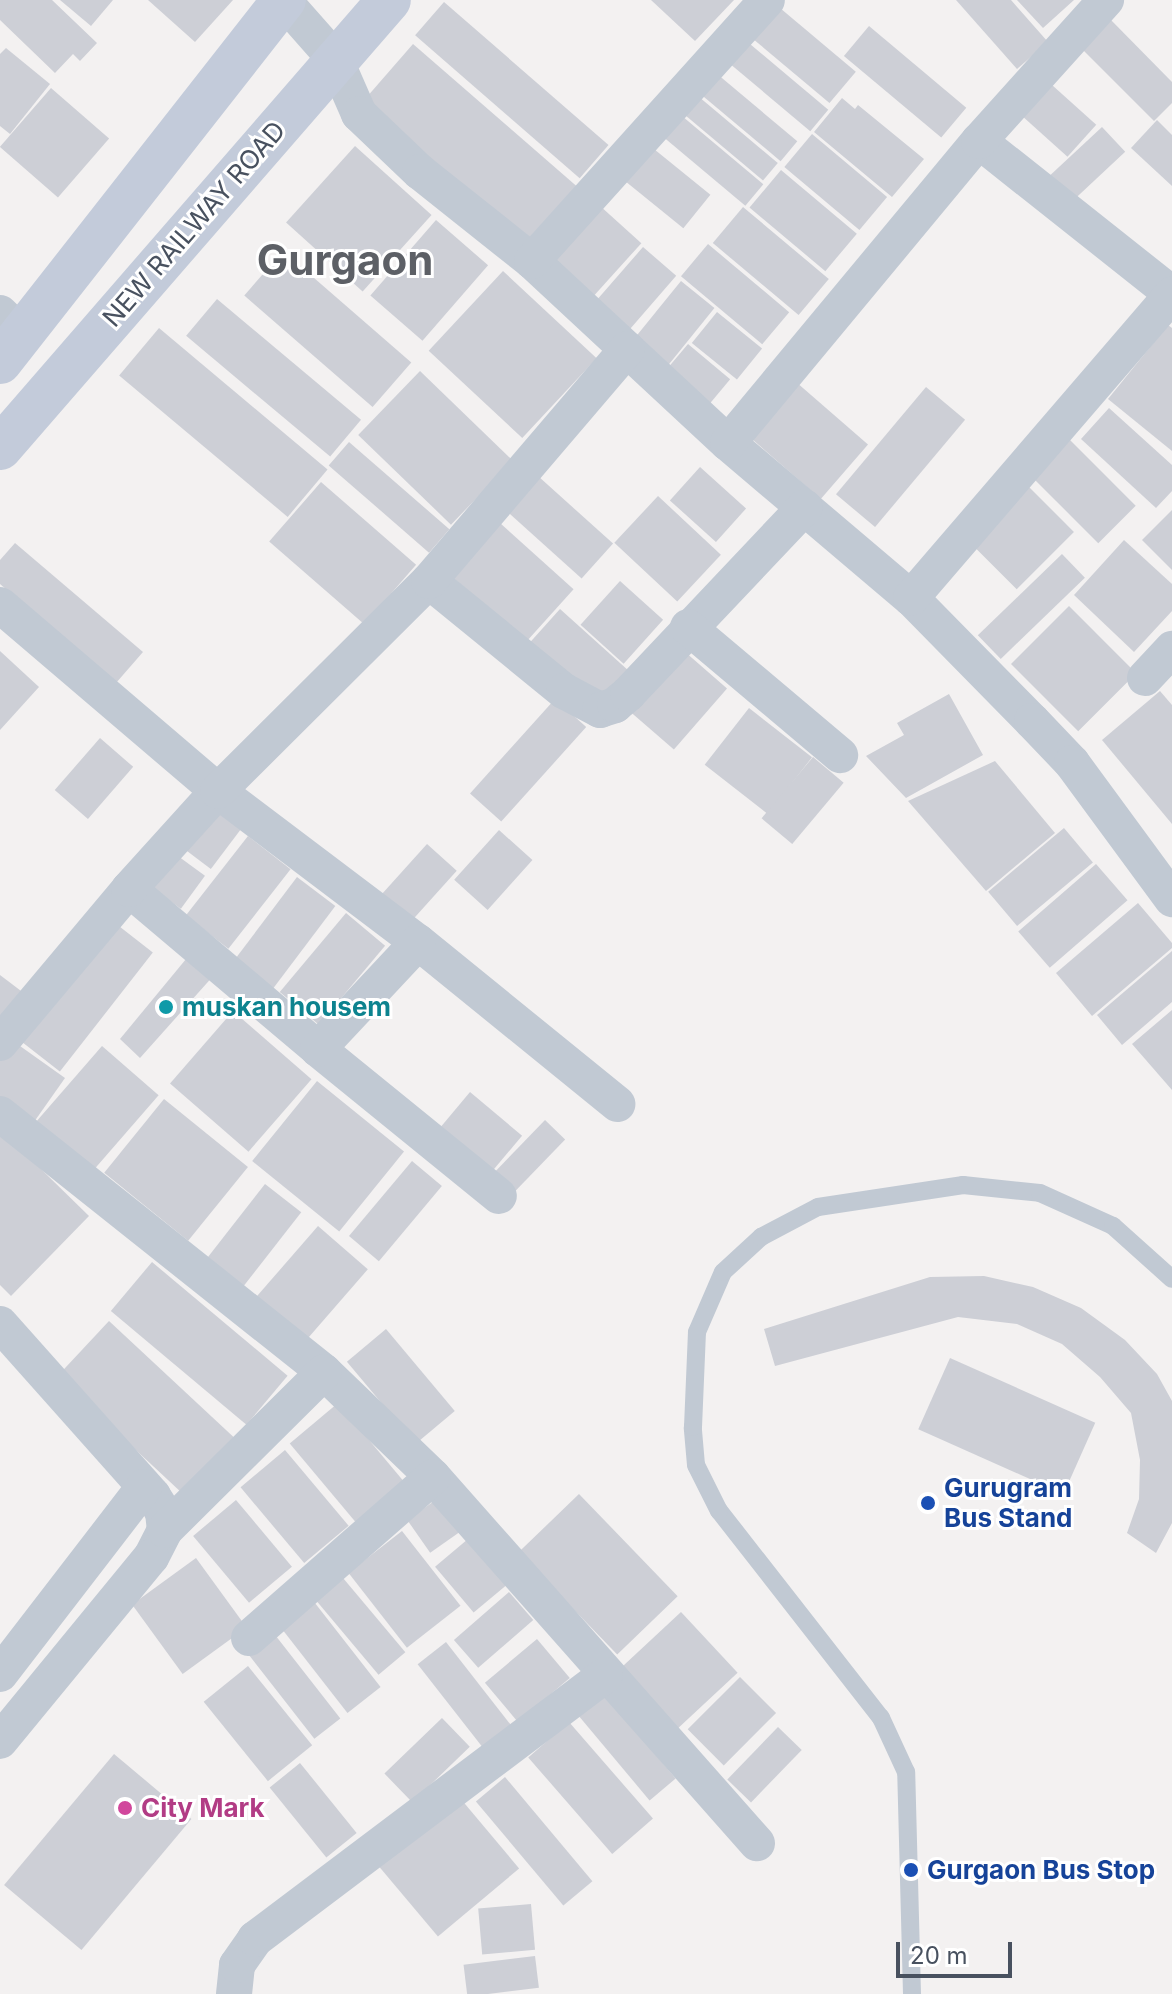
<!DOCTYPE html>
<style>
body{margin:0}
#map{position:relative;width:1172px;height:1994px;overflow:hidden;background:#f3f1f1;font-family:Inter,sans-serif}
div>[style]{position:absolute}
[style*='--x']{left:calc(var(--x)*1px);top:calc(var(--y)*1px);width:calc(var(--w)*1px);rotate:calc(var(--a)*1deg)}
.building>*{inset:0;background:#cdcfd6;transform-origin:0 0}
.service>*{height:18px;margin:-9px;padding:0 9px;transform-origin:9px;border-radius:9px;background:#c1c9d3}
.minor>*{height:36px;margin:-18px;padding:0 18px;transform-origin:18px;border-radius:18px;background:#c1c9d3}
.secondary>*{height:44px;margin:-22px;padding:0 22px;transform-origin:22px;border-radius:22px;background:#c3cbda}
.dots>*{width:22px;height:22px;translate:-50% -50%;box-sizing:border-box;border:4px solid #fff;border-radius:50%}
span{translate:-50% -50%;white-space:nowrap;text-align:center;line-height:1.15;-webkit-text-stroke:6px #fff;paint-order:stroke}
.street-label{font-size:26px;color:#48515f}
.culture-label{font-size:26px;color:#0d838f;font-weight:700}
.left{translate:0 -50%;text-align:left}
.transit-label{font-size:26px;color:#164399;font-weight:700}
.hotel-label{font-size:26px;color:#b23c85;font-weight:700}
.town-label{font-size:42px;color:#5d6066;font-weight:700}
.scale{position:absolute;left:896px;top:1942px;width:116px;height:36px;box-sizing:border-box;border:4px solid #48515f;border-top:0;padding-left:10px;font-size:24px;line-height:28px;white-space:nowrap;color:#48515f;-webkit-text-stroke:6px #fff;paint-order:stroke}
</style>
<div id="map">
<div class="building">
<div style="clip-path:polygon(0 0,52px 0,97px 43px,80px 61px,73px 54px,55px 73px,0 20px)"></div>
<div style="clip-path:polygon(60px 0,113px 0,91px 26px)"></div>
<div style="clip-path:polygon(148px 0,233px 0,195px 42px)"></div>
<div style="clip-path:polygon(651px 0,734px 0,695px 41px)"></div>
<div style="clip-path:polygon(956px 0,1011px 0,1048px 42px,1017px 69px)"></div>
<div style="clip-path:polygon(1017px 0,1074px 0,1043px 28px)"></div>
<div style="left:444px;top:2px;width:218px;height:44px;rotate:41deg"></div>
<div style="left:780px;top:8px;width:99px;height:41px;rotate:40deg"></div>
<div style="clip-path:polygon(1109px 18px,1172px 82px,1172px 103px,1154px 121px,1080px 47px)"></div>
<div style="left:869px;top:26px;width:127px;height:39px;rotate:40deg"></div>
<div style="left:744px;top:39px;width:110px;height:28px;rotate:40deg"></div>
<div style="left:413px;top:44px;width:223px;height:75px;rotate:41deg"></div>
<div style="clip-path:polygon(6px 48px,50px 84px,10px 134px,0 126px,0 54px)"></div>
<div style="left:710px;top:68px;width:114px;height:26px;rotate:40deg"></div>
<div style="left:1042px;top:76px;width:73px;height:43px;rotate:42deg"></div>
<div style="left:51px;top:88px;width:77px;height:78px;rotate:41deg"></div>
<div style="left:692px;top:91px;width:112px;height:23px;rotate:40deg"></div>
<div style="clip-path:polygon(842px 98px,855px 109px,858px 105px,924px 159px,892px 197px,814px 132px)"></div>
<div style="left:676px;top:111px;width:114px;height:28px;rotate:40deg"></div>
<div style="clip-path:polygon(1157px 120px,1172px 135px,1172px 186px,1131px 148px)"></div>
<div style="left:1102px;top:127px;width:34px;height:76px;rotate:47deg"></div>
<div style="left:812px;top:134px;width:98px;height:43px;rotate:40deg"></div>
<div style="left:649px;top:145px;width:79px;height:43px;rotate:39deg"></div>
<div style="left:355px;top:146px;width:103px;height:103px;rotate:42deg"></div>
<div style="left:781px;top:170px;width:99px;height:49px;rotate:40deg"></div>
<div style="left:599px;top:205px;width:57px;height:78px;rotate:42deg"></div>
<div style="left:743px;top:207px;width:112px;height:47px;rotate:40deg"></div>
<div style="left:436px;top:220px;width:69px;height:100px;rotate:41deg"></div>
<div style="left:708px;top:244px;width:106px;height:42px;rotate:40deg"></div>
<div style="left:643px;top:247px;width:44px;height:73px;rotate:41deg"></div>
<div style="left:283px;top:251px;width:170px;height:59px;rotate:41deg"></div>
<div style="left:503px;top:271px;width:128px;height:109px;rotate:43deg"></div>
<div style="left:681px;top:281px;width:43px;height:78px;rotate:39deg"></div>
<div style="left:217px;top:299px;width:188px;height:48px;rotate:40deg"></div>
<div style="left:717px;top:312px;width:58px;height:40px;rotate:39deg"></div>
<div style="clip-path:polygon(1168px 325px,1172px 328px,1172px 451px,1108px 399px)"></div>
<div style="left:159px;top:328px;width:220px;height:62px;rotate:40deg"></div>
<div style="left:688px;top:344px;width:55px;height:37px;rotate:40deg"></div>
<div style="left:420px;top:371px;width:129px;height:89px;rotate:44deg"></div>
<div style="left:788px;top:375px;width:106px;height:72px;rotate:41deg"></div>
<div style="left:926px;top:387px;width:51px;height:140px;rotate:40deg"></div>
<div style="clip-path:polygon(1109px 408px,1172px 465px,1172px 491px,1156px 508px,1081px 439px)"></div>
<div style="left:1065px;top:435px;width:100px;height:53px;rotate:45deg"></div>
<div style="left:349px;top:442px;width:133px;height:31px;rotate:41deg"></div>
<div style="left:700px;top:467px;width:62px;height:45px;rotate:42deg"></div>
<div style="left:538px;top:476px;width:101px;height:47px;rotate:42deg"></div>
<div style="left:321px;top:482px;width:126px;height:79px;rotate:41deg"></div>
<div style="left:1028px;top:486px;width:65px;height:81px;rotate:45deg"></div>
<div style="left:658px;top:496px;width:86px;height:64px;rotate:43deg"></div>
<div style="clip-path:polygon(1172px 510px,1172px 570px,1142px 540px)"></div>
<div style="left:500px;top:523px;width:99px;height:72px;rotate:42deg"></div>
<div style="clip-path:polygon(1124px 540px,1172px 584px,1172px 611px,1134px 652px,1074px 595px)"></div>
<div style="clip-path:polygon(15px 543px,143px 652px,116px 683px,0 584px,0 560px)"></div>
<div style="left:1062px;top:554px;width:33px;height:117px;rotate:46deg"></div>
<div style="left:620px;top:581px;width:58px;height:59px;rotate:42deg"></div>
<div style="left:1069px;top:606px;width:95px;height:82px;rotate:45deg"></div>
<div style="left:560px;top:609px;width:92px;height:50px;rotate:42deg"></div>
<div style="clip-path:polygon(0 651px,39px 687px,0 730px)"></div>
<div style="left:684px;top:651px;width:57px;height:81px;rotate:41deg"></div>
<div style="clip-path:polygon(1160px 691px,1172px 705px,1172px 824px,1102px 740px)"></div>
<div style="clip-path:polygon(949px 694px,983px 755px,906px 798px,866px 756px,904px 735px,897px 723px)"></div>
<div style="left:555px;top:699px;width:42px;height:127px;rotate:42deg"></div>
<div style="left:749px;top:708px;width:80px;height:72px;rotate:38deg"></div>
<div style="left:100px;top:738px;width:44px;height:69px;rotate:41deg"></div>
<div style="left:813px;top:757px;width:40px;height:80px;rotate:40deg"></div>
<div style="clip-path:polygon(995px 761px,1055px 833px,986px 891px,908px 801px)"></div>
<div style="left:213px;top:798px;width:41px;height:58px;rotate:37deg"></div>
<div style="left:1064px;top:828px;width:45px;height:99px;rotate:50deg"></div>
<div style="left:499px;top:830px;width:45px;height:67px;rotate:42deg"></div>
<div style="left:248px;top:836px;width:54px;height:101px;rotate:38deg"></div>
<div style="left:427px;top:844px;width:40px;height:74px;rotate:42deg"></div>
<div style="left:171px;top:851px;width:42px;height:41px;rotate:36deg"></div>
<div style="left:1096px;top:864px;width:48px;height:103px;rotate:49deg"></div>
<div style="left:297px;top:877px;width:48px;height:104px;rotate:37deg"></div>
<div style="clip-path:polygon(1138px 903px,1172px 943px,1172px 948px,1092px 1016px,1056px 973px)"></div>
<div style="left:346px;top:913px;width:51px;height:103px;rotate:40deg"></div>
<div style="left:115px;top:923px;width:48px;height:151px;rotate:38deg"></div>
<div style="clip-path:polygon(1172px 951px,1172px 1002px,1122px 1045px,1097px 1015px)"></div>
<div style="clip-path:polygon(191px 953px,215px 974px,140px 1058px,120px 1039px)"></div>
<div style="clip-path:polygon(0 975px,29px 997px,0 1035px)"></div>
<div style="clip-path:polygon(1172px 1010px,1172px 1090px,1132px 1044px)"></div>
<div style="left:233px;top:1011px;width:104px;height:96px;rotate:41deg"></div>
<div style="clip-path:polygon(13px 1041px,65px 1078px,34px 1122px,0 1097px,0 1059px)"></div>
<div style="left:102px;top:1046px;width:75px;height:107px;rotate:41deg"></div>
<div style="left:317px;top:1081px;width:112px;height:103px;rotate:39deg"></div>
<div style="left:470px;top:1092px;width:68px;height:55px;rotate:40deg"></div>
<div style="left:164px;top:1099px;width:108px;height:95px;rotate:39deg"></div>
<div style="left:545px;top:1120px;width:28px;height:81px;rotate:44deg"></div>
<div style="clip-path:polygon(0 1129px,89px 1216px,11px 1296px,0 1285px)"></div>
<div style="left:412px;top:1161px;width:39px;height:98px;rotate:40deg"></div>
<div style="left:265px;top:1184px;width:46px;height:98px;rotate:38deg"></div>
<div style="left:318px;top:1226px;width:66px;height:98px;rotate:41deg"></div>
<div style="left:152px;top:1262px;width:177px;height:64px;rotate:40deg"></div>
<div style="clip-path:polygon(984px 1276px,1033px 1287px,1081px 1308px,1125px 1340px,1157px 1374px,1172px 1401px,1172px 1523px,1156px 1553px,1127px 1533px,1139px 1499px,1140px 1460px,1131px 1413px,1100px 1377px,1062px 1344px,1017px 1324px,958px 1317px,775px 1366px,764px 1329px,930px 1277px)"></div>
<div style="left:109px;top:1321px;width:171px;height:76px;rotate:43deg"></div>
<div style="left:386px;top:1329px;width:107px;height:51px;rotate:50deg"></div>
<div style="left:950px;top:1358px;width:159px;height:78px;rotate:24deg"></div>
<div style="left:338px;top:1403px;width:104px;height:63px;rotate:50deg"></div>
<div style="left:285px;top:1450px;width:99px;height:58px;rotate:50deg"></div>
<div style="left:579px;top:1494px;width:142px;height:84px;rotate:46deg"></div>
<div style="left:440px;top:1497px;width:40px;height:40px;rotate:55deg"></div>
<div style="left:236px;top:1500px;width:87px;height:56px;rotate:50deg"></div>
<div style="left:402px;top:1531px;width:95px;height:68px;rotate:52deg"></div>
<div style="left:468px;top:1539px;width:60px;height:43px;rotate:50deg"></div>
<div style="left:196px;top:1558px;width:86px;height:79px;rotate:54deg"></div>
<div style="left:343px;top:1578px;width:97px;height:35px;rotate:50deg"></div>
<div style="left:509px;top:1592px;width:37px;height:73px;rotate:49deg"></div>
<div style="left:311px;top:1598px;width:113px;height:42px;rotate:52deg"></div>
<div style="left:681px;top:1612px;width:83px;height:83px;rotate:47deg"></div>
<div style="left:272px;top:1631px;width:111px;height:33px;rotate:52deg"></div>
<div style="left:537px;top:1639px;width:51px;height:68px;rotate:50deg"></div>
<div style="left:446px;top:1642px;width:115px;height:36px;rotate:52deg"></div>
<div style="left:248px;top:1666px;width:102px;height:57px;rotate:51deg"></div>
<div style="left:740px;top:1677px;width:51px;height:74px;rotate:45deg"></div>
<div style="left:603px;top:1692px;width:113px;height:34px;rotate:50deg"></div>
<div style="left:442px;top:1718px;width:40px;height:80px;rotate:46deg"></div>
<div style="left:569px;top:1722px;width:128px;height:54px;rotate:49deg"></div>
<div style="left:778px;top:1727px;width:33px;height:73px;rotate:44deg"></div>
<div style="left:114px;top:1754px;width:101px;height:171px;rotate:40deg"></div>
<div style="left:300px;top:1763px;width:90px;height:39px;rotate:51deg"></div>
<div style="left:505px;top:1777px;width:136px;height:38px;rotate:50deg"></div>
<div style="left:460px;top:1798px;width:92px;height:106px;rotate:50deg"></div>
<div style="left:531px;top:1904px;width:46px;height:53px;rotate:85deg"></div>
<div style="left:535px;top:1956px;width:32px;height:72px;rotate:83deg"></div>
</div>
<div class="service">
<div style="--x:912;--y:1994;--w:222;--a:-91.5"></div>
<div style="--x:906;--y:1772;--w:60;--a:-114.8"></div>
<div style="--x:881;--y:1718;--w:263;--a:-128"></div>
<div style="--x:719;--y:1511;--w:51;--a:-116.6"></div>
<div style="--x:696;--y:1465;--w:38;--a:-95"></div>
<div style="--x:693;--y:1427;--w:95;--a:-87.6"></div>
<div style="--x:697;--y:1332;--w:65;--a:-66.6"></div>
<div style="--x:723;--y:1272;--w:52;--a:-42.6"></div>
<div style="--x:761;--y:1237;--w:64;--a:-27.8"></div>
<div style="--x:818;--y:1207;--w:147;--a:-8.6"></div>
<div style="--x:963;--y:1185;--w:77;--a:5.9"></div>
<div style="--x:1040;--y:1193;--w:80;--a:24.3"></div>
<div style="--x:1113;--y:1226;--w:79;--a:41.9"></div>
</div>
<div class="minor">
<div style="--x:283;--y:0;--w:79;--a:48.6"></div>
<div style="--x:335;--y:59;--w:60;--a:66.4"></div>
<div style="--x:359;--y:114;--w:84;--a:43.6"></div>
<div style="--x:420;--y:172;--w:143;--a:38.5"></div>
<div style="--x:532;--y:261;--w:267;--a:42.9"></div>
<div style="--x:728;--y:443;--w:240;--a:40.3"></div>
<div style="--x:911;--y:598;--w:173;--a:45.5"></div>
<div style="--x:1032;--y:721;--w:58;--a:46.4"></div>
<div style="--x:1072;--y:763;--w:169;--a:53.7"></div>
<div style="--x:979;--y:141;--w:246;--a:38.4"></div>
<div style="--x:532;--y:261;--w:351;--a:-48"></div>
<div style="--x:0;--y:313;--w:30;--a:44"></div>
<div style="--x:728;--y:443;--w:393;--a:-50.3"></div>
<div style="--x:979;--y:141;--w:190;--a:-48"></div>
<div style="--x:429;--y:581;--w:174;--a:39.2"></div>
<div style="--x:564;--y:691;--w:41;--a:27.8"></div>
<div style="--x:600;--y:710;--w:16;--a:-18"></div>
<div style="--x:615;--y:705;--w:17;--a:-40"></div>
<div style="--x:628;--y:694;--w:257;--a:-46.6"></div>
<div style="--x:911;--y:598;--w:400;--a:-49.3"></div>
<div style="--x:0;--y:605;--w:287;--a:40.5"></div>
<div style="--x:218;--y:791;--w:251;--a:37.1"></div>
<div style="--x:418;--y:942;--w:257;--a:39.1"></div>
<div style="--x:688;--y:627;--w:199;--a:40.1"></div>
<div style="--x:1145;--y:678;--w:40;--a:-47"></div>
<div style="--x:129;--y:889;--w:248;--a:40.2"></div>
<div style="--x:318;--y:1049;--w:233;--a:39.1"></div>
<div style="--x:0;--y:1043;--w:201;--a:-50"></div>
<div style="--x:129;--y:889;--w:132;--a:-47.8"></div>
<div style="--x:218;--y:791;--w:298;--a:-44.9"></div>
<div style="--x:429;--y:581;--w:305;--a:-49.5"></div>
<div style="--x:318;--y:1049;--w:146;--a:-46.9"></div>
<div style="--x:0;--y:1114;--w:414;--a:38.5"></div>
<div style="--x:324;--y:1372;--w:151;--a:43.9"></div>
<div style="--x:433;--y:1477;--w:489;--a:48.5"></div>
<div style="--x:0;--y:1324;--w:230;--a:48.3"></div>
<div style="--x:153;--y:1496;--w:19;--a:58"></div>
<div style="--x:163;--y:1512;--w:18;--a:84"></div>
<div style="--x:165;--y:1530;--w:30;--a:117"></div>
<div style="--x:151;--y:1557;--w:238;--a:129.4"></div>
<div style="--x:165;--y:1530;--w:224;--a:-44.8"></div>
<div style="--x:249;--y:1638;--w:244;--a:-41.2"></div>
<div style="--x:0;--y:1674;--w:236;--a:-52.4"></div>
<div style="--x:234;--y:1994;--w:29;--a:-84"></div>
<div style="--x:237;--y:1965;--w:32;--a:-55"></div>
<div style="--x:255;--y:1939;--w:438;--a:-37"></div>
</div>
<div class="secondary">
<div style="--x:0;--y:362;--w:460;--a:-51.9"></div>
<div style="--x:0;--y:448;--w:593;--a:-49.03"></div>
</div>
<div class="dots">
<div style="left:166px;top:1007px;background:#0f9aa8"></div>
<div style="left:928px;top:1503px;background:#1a4fb4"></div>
<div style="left:125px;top:1808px;background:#d1479c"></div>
<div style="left:911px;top:1870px;background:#1a4fb4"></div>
</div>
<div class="street-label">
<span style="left:194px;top:224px;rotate:-49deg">NEW RAILWAY ROAD</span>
</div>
<div class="culture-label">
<span class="left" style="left:182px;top:1007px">muskan housem</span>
</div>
<div class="transit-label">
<span class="left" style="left:944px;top:1503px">Gurugram<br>Bus Stand</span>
<span class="left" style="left:927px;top:1870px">Gurgaon Bus Stop</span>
</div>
<div class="hotel-label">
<span class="left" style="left:141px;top:1808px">City Mark</span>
</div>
<div class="town-label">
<span style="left:345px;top:260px">Gurgaon</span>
</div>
<div class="scale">20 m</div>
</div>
